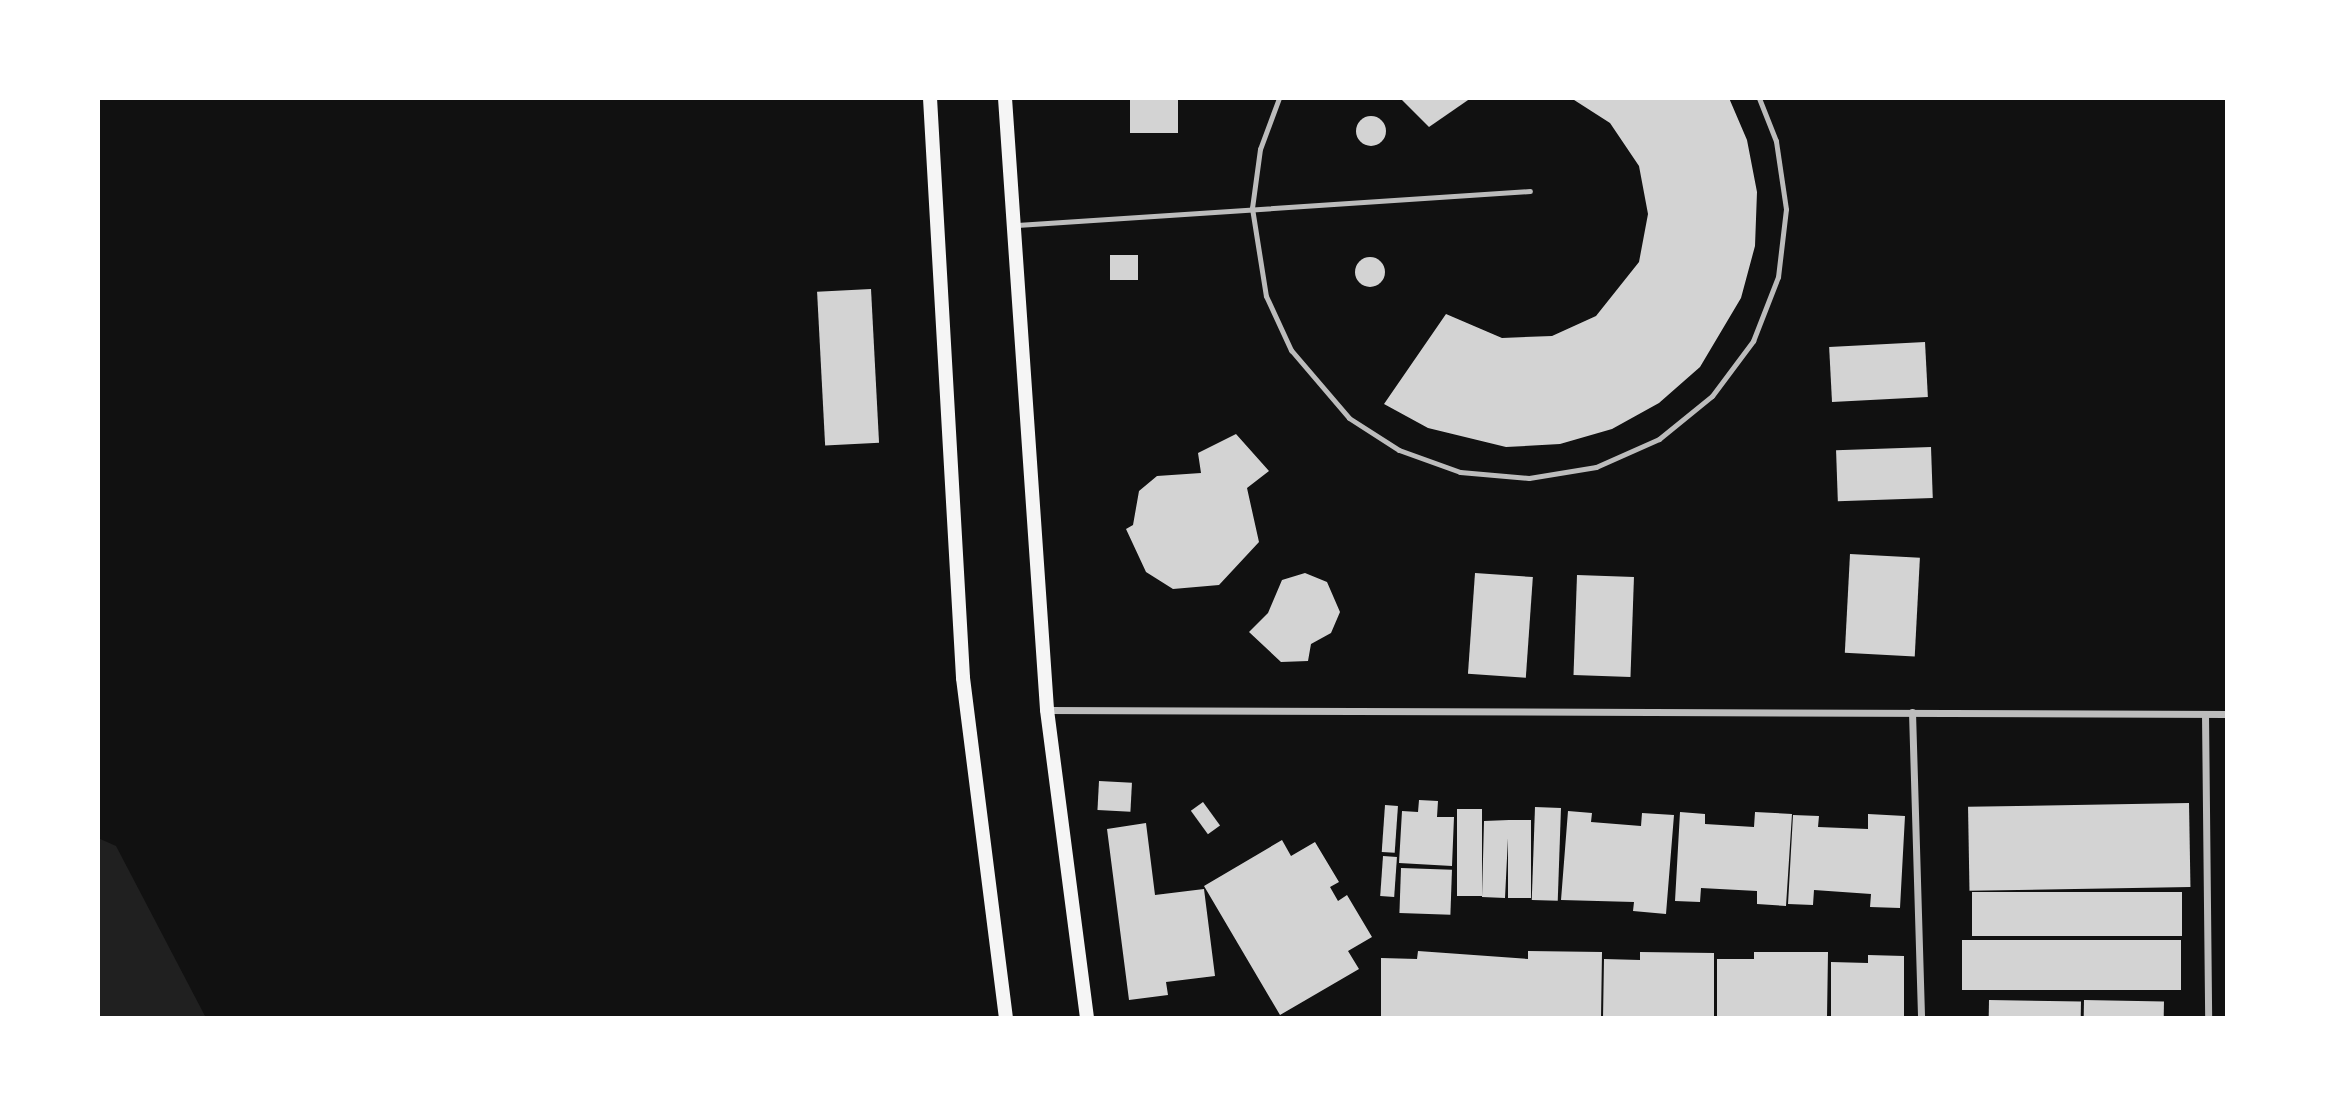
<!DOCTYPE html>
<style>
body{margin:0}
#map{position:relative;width:2325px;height:1116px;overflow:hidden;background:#111;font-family:"Alegreya Sans",sans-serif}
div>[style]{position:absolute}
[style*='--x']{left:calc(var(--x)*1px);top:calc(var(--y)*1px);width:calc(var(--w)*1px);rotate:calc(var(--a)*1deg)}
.green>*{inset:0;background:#202020}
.building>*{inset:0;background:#d3d3d3;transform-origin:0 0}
.round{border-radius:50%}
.service>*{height:5px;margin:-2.5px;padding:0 2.5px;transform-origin:2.5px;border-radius:2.5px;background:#bcbcbc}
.minor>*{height:7px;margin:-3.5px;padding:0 3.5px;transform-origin:3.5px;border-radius:3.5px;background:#bcbcbc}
.secondary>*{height:14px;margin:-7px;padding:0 7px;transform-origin:7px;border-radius:7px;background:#f5f5f5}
span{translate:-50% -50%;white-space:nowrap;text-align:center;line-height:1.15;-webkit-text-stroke:7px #fff;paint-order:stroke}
.frame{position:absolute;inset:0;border:100px solid #fff;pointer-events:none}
</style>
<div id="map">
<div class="green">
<div style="clip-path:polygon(98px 838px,116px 846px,206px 1018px,98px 1018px)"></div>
</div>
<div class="building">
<div style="left:1130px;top:98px;width:48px;height:35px"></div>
<div style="clip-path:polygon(1400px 98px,1471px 98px,1429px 127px)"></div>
<div style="clip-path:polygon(1571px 98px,1729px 98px,1747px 140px,1757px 192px,1755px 246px,1741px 298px,1700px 367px,1659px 403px,1612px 429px,1560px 444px,1506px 447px,1428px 428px,1384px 404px,1446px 314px,1502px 338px,1552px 336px,1596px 316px,1639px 262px,1648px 214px,1639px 166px,1610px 123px)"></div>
<div class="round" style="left:1356px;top:116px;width:30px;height:30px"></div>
<div style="left:1138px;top:255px;width:25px;height:28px;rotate:90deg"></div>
<div class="round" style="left:1355px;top:257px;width:30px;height:30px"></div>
<div style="left:871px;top:289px;width:154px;height:54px;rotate:87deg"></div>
<div style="left:1925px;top:342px;width:55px;height:96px;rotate:87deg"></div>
<div style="clip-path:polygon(1236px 434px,1269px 471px,1247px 488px,1259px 542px,1219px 585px,1173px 589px,1146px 572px,1126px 529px,1133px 525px,1139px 491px,1157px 476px,1201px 473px,1198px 453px)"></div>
<div style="left:1931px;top:447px;width:51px;height:95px;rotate:88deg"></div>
<div style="left:1850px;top:554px;width:70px;height:99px;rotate:3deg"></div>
<div style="clip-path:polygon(1305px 573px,1327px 582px,1340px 612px,1331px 633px,1311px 644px,1308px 661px,1281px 662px,1249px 632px,1268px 613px,1282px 580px)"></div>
<div style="left:1475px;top:573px;width:58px;height:101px;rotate:4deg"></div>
<div style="left:1577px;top:575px;width:57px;height:100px;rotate:2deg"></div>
<div style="left:1099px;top:781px;width:33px;height:29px;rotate:3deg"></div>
<div style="clip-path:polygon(1419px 800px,1438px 801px,1437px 817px,1454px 817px,1452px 866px,1399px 863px,1402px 811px,1418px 812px)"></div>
<div style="left:1203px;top:802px;width:29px;height:15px;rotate:54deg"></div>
<div style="left:2189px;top:803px;width:84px;height:221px;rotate:89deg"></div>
<div style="left:1385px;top:805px;width:13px;height:47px;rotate:4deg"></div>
<div style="left:1535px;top:807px;width:26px;height:93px;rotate:2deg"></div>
<div style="left:1457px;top:809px;width:25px;height:87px"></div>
<div style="clip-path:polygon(1568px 811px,1592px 813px,1591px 822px,1641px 826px,1642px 813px,1674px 815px,1666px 914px,1633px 911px,1634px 902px,1561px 900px)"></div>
<div style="clip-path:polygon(1680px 812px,1705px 814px,1705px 824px,1754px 827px,1755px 812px,1792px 814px,1786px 906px,1757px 904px,1757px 891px,1701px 888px,1700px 902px,1675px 901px)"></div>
<div style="clip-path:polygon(1868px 814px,1905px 816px,1900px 908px,1870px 907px,1871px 894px,1814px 890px,1813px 905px,1788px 904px,1793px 815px,1819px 816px,1818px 827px,1868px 829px)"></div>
<div style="clip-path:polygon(1509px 820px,1531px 820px,1531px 898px,1508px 898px,1508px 838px,1505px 898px,1482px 897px,1484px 821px)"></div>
<div style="clip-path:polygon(1146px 823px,1155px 895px,1204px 889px,1215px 976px,1166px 982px,1168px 995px,1129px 1000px,1107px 829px)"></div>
<div style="clip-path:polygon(1282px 840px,1291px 856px,1315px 842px,1339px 882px,1330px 887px,1338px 901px,1347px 895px,1372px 937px,1348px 951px,1359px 969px,1280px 1015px,1204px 886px)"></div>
<div style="left:1383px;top:856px;width:14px;height:40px;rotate:4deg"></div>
<div style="left:1401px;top:868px;width:51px;height:45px;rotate:2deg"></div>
<div style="left:2182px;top:892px;width:44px;height:210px;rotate:90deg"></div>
<div style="left:2181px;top:940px;width:50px;height:219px;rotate:90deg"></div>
<div style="clip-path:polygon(1418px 951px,1528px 959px,1528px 951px,1602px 952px,1601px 1018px,1381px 1018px,1381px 958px,1417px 959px)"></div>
<div style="clip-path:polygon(1640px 952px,1714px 953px,1714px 1018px,1603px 1018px,1604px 959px,1640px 960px)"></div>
<div style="clip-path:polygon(1754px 952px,1828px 952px,1827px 1018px,1717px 1018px,1717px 959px,1754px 959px)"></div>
<div style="clip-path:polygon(1868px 955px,1904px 956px,1904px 1018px,1831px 1018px,1831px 962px,1868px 963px)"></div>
<div style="left:1989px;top:1000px;width:92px;height:18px;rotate:1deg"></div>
<div style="left:2084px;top:1000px;width:80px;height:18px;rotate:1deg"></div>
</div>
<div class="service">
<div style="--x:1279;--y:98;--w:54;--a:110.4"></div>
<div style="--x:1260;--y:149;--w:60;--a:97.7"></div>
<div style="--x:1252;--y:208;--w:89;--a:81"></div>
<div style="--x:1266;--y:296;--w:60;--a:65.2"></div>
<div style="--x:1291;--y:350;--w:89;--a:49.5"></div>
<div style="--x:1349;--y:418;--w:59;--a:32.6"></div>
<div style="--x:1399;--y:450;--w:65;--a:19.8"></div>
<div style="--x:1460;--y:472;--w:69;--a:5"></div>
<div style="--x:1529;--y:478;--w:68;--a:-9.3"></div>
<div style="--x:1596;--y:467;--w:69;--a:-24"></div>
<div style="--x:1659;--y:439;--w:68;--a:-39.1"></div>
<div style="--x:1712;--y:396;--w:69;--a:-53.3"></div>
<div style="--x:1753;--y:341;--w:69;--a:-68.7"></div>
<div style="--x:1778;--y:277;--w:68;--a:-83.3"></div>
<div style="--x:1786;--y:209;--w:69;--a:-98.4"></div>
<div style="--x:1776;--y:141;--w:46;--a:-111.6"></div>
<div style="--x:1017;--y:225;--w:514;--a:-3.79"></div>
</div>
<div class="minor">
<div style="--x:1047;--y:710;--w:1180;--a:0.19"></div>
<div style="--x:1912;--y:712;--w:306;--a:88.3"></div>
<div style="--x:2205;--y:714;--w:304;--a:89.4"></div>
</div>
<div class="secondary">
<div style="--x:930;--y:98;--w:581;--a:86.74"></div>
<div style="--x:963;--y:678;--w:343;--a:82.8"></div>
<div style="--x:1005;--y:98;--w:613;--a:86.07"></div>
<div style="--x:1047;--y:710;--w:311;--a:82.6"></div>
</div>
<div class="frame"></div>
</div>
